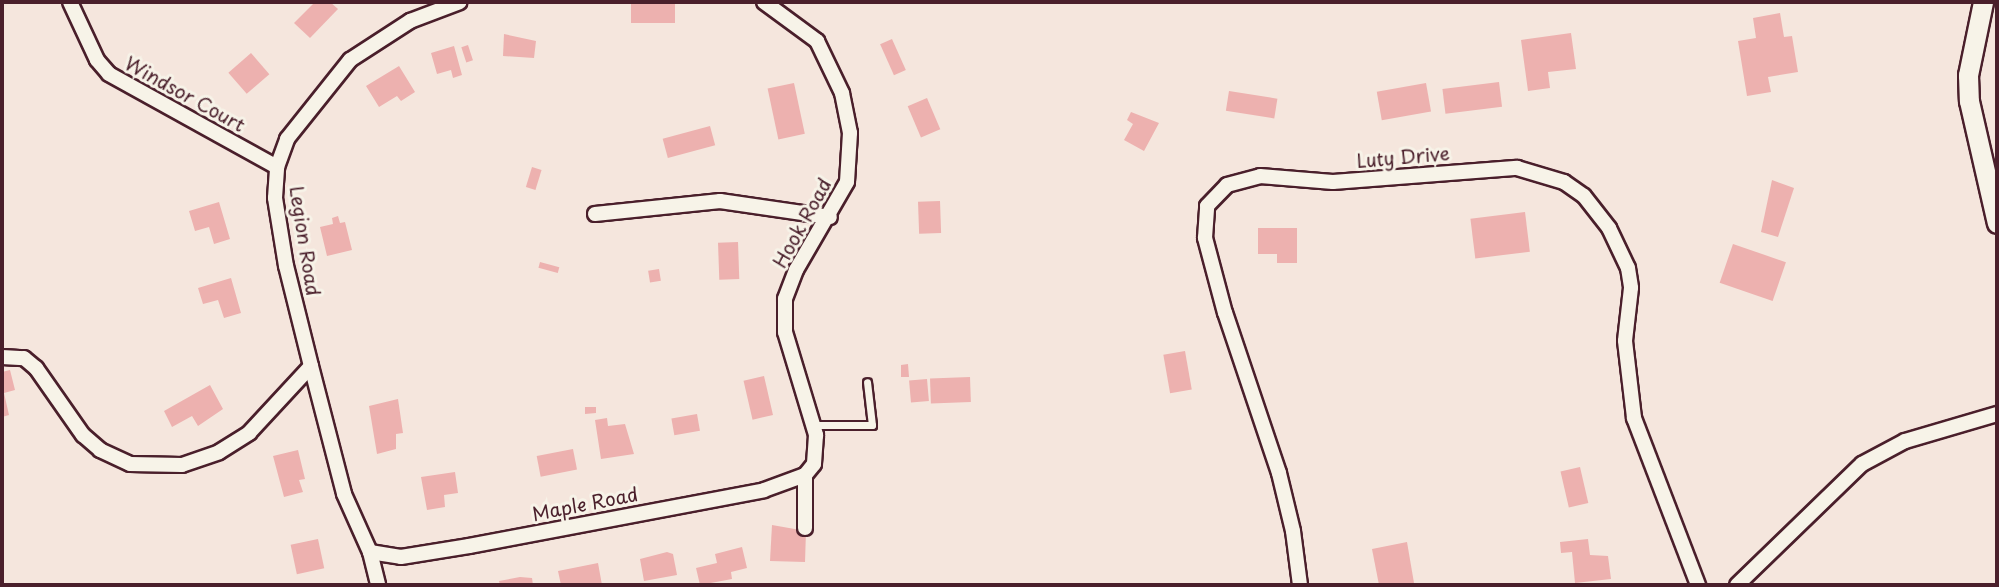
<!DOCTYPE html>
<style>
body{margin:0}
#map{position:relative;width:1999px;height:587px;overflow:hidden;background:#f5e6dd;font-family:"Playpen Sans",sans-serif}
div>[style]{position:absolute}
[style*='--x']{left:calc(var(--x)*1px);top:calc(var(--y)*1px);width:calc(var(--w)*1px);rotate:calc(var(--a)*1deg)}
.building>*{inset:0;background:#edb1af;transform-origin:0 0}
.roads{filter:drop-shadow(2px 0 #4a1f2b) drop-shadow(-2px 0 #4a1f2b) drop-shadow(0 2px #4a1f2b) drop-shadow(0 -2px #4a1f2b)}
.lane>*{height:7px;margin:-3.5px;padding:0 3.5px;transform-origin:3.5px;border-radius:3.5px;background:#f7f3e8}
.street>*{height:14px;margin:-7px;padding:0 7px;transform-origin:7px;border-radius:7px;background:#f7f3e8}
.secondary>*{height:19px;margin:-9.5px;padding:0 9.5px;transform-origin:9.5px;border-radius:9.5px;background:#f7f3e8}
span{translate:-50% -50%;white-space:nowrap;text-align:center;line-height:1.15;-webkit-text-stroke:6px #f7f3e8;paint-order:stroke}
.street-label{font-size:19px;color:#4a1f2b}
.frame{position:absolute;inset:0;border:4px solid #4a1f2b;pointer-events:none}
</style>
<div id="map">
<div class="building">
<div style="clip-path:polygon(315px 2px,330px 2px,338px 9px,310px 38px,294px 23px)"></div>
<div style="left:631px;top:2px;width:44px;height:21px"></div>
<div style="clip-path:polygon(1780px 13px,1784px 37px,1792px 36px,1798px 72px,1768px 77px,1771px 92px,1747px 96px,1738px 41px,1756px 38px,1753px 18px)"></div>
<div style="clip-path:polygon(1571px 33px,1576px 69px,1548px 72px,1550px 88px,1528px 91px,1521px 40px)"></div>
<div style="clip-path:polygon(504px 34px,536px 41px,534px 58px,503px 56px)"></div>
<div style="left:892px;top:39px;width:34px;height:13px;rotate:66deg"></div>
<div style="left:468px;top:45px;width:16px;height:7px;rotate:72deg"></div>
<div style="clip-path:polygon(454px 46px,462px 75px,453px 78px,451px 70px,437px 74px,431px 53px)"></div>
<div style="left:251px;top:53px;width:28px;height:30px;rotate:49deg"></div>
<div style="clip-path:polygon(399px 66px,415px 92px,401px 101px,397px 96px,379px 107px,366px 86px)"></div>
<div style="left:1499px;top:82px;width:25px;height:57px;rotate:83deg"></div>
<div style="left:794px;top:83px;width:52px;height:27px;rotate:78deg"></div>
<div style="left:1426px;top:83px;width:29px;height:50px;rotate:80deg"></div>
<div style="left:1229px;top:91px;width:49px;height:20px;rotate:9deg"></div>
<div style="left:927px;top:98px;width:34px;height:21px;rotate:67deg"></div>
<div style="clip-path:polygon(1131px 112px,1159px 123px,1144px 151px,1124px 140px,1133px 124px,1127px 120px)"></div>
<div style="left:710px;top:126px;width:20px;height:49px;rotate:75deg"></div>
<div style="left:532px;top:167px;width:10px;height:21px;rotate:17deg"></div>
<div style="clip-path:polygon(1772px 180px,1794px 188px,1778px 237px,1761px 232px)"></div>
<div style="left:940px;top:201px;width:32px;height:22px;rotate:88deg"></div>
<div style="clip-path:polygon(219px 202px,230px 239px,214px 244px,209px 227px,195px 231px,189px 211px)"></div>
<div style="left:1525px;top:212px;width:40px;height:55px;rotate:83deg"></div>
<div style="clip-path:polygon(338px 216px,340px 223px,345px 222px,352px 250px,327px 256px,320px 227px,333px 224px,332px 218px)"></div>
<div style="clip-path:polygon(1258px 228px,1297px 228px,1297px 263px,1277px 263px,1277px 254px,1258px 254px)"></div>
<div style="left:738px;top:242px;width:37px;height:20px;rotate:88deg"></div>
<div style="left:1733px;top:244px;width:56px;height:41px;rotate:19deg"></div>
<div style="left:540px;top:262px;width:20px;height:6px;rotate:15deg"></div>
<div style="left:659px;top:269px;width:12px;height:11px;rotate:81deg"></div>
<div style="clip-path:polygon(231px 278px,241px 313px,224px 318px,218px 300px,203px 304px,198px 288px)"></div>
<div style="left:1185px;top:351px;width:39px;height:22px;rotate:80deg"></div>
<div style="clip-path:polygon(908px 364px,909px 377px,901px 377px,901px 365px)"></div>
<div style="clip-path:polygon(10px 370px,15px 390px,4px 393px,9px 415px,2px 417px,2px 372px)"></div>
<div style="left:764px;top:376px;width:40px;height:21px;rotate:77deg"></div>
<div style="left:970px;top:377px;width:25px;height:40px;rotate:88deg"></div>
<div style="left:927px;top:379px;width:22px;height:18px;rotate:85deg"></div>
<div style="clip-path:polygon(210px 385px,223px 409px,198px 426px,192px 416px,172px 427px,164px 411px)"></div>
<div style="clip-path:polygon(398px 399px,403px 433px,396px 434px,396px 449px,377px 454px,369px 406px)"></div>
<div style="clip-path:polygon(585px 407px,596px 407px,596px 413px,585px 414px)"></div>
<div style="left:697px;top:414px;width:17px;height:26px;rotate:80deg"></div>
<div style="clip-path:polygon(607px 418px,608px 426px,625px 424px,634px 454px,601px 459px,595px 420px)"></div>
<div style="left:573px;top:449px;width:21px;height:37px;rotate:79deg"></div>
<div style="clip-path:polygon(298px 450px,305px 479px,299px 480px,303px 492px,284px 497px,273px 456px)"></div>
<div style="left:1580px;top:467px;width:37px;height:20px;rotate:77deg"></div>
<div style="clip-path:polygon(455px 472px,458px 493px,444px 495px,445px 507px,427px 510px,421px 477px)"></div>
<div style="clip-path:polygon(772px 525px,806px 531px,805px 562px,770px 561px)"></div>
<div style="left:318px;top:539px;width:30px;height:28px;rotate:78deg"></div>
<div style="clip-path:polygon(1588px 539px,1590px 555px,1608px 556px,1611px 579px,1575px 583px,1572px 552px,1561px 553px,1560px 542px)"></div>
<div style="clip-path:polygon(1407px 542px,1414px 583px,1379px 585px,1372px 549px)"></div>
<div style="clip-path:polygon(742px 547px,747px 568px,731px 572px,732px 579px,700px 585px,696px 568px,717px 563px,715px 554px)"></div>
<div style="clip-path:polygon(667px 552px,673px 554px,677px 575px,644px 581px,640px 559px)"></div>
<div style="clip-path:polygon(598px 563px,602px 585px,561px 585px,558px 571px)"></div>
<div style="clip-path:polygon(520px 577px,532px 578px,533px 585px,500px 585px,499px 581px)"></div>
</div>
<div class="roads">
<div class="lane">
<div style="--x:814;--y:425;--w:58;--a:0"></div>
<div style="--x:872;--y:425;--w:43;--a:-96.6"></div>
</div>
<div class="street">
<div style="--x:70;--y:2;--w:64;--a:65"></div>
<div style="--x:97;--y:60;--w:18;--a:49"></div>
<div style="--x:109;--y:74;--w:192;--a:29"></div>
<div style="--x:764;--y:2;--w:66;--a:36.3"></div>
<div style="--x:817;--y:41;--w:58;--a:64.3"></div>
<div style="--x:842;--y:93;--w:41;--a:78.7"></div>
<div style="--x:850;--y:133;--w:49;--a:93.5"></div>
<div style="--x:847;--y:182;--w:102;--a:120.1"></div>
<div style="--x:796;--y:270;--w:31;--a:111"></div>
<div style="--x:785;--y:299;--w:33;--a:90"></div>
<div style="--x:785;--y:332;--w:108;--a:73.2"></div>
<div style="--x:816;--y:435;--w:29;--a:94"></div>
<div style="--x:814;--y:464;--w:14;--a:129"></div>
<div style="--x:805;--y:475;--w:53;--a:90"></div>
<div style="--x:595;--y:214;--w:126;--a:-5.9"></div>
<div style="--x:720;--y:201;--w:111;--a:8.3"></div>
<div style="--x:2;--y:357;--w:22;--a:3"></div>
<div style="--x:24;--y:358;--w:16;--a:40"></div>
<div style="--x:36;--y:368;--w:82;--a:55"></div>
<div style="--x:83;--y:435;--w:23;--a:41"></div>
<div style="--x:100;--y:450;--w:33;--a:25"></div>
<div style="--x:130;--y:464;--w:52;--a:1.1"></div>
<div style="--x:182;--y:465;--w:39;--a:-19"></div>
<div style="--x:219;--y:452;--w:36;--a:-32"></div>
<div style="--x:249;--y:433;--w:91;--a:-47.2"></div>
<div style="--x:311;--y:366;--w:103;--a:-104"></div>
<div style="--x:286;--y:266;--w:69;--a:-99.2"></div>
<div style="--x:275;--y:198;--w:31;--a:-86"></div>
<div style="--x:277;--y:167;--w:30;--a:-70"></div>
<div style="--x:287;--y:139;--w:101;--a:-51.4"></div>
<div style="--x:350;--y:60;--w:72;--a:-33"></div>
<div style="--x:410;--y:21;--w:53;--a:-20.8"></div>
<div style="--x:311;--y:366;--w:132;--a:75.5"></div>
<div style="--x:344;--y:494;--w:64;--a:65.9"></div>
<div style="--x:370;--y:552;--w:34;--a:76"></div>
<div style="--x:370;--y:552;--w:31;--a:9"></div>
<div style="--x:401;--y:557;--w:69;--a:-9.2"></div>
<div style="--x:469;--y:546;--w:300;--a:-10.7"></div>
<div style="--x:764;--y:490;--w:44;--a:-20.1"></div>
<div style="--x:1300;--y:585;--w:54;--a:-97.4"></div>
<div style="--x:1293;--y:531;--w:60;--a:-103.6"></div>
<div style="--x:1279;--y:473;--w:169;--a:-108.6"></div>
<div style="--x:1225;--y:313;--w:78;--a:-104.9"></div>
<div style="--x:1205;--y:238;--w:32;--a:-86"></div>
<div style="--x:1207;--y:206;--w:29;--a:-46"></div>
<div style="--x:1227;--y:185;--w:34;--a:-15"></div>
<div style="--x:1260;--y:176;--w:73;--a:4.7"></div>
<div style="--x:1333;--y:182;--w:185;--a:-4.4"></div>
<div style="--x:1517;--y:168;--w:49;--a:16.6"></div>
<div style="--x:1564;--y:182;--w:24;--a:35"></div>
<div style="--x:1584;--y:196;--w:41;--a:52"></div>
<div style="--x:1609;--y:228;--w:44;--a:64.6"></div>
<div style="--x:1628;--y:268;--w:20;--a:81"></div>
<div style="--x:1631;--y:288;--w:53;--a:96.5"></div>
<div style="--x:1625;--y:341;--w:78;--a:83.3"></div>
<div style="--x:1634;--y:418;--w:179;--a:69"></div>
<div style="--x:1737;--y:585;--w:174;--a:-44.1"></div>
<div style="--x:1862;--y:464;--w:49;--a:-28.1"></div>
<div style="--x:1905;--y:441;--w:96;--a:-16.4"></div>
</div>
<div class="secondary">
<div style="--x:1983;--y:2;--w:75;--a:101.6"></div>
<div style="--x:1968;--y:75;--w:26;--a:88"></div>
<div style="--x:1969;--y:101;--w:125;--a:77.1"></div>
</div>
</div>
<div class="street-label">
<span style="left:185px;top:94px;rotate:29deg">Windsor Court</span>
<span style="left:1403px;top:157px;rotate:-5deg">Luty Drive</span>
<span style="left:802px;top:223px;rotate:-61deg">Hook Road</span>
<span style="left:305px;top:241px;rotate:81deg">Legion Road</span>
<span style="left:585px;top:504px;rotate:-11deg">Maple Road</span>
</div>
<div class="frame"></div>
</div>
